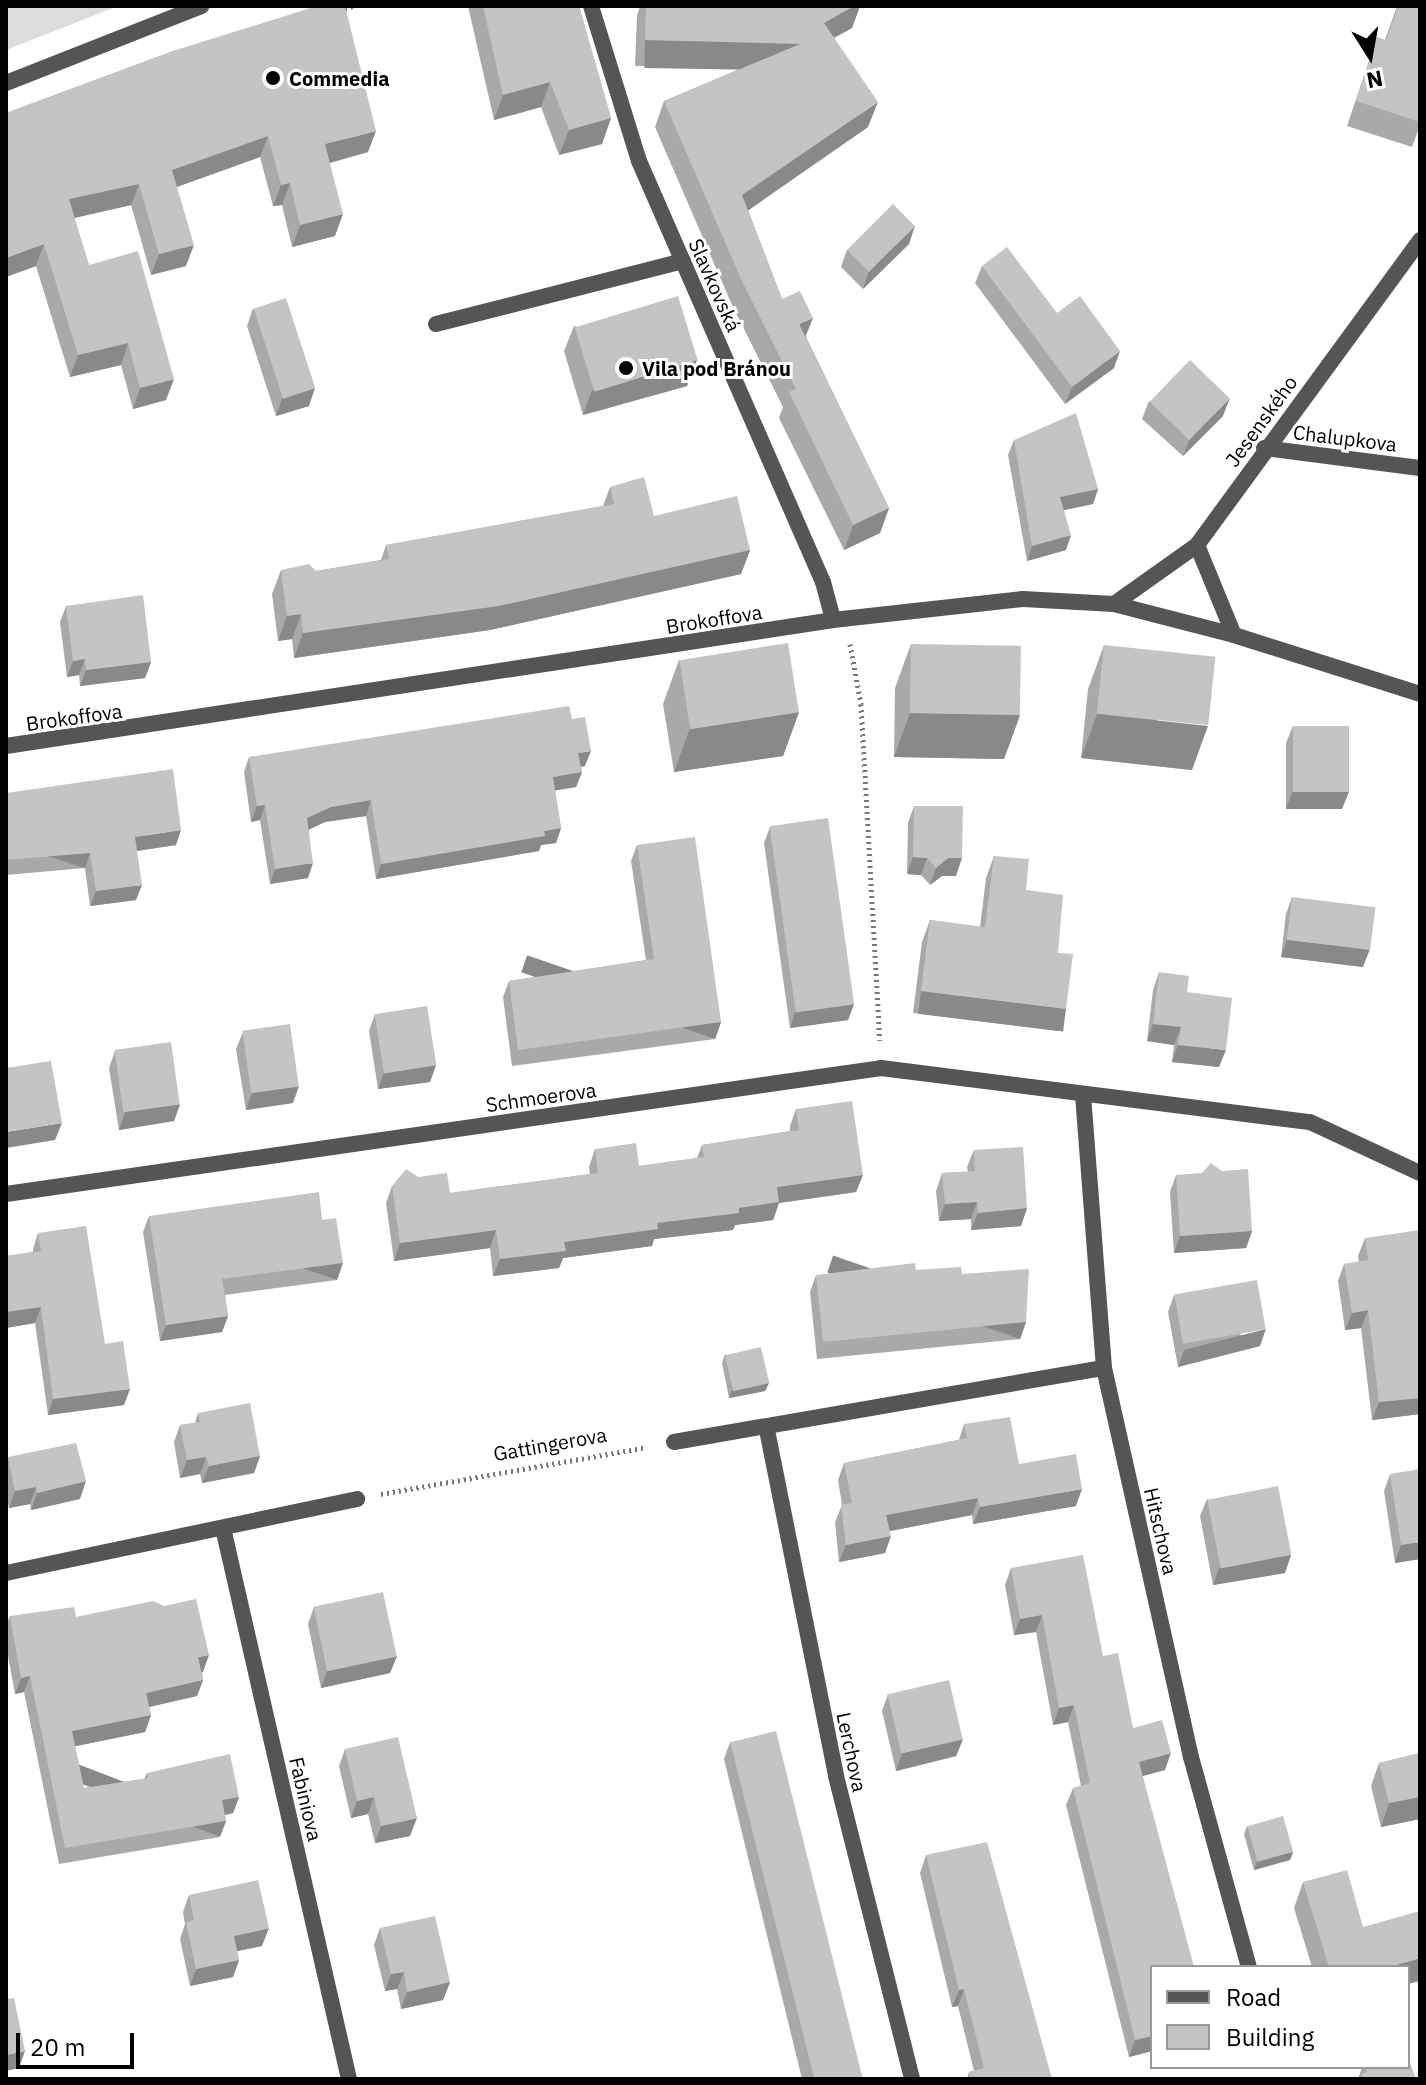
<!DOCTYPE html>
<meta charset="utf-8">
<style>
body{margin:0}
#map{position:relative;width:1426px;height:2085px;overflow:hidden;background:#fff;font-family:"IBM Plex Sans",sans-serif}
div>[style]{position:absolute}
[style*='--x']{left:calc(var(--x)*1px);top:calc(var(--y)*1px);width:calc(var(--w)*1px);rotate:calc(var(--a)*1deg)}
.green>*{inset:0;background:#dcdcdc}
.path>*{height:5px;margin-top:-2.5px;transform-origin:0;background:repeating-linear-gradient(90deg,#777 0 2px,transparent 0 6px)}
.street>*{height:16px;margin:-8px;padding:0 8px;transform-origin:8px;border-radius:8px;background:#555}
.wall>*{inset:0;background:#a9a9a9}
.shaded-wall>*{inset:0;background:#898989;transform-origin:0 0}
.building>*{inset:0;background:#c4c4c4;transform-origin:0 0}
.dots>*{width:22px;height:22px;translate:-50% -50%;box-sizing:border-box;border:4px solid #fff;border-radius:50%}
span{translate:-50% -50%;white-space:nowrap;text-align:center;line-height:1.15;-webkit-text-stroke:6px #fff;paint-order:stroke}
.poi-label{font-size:20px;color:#000;font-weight:700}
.left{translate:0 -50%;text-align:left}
.street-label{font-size:20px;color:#000}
.frame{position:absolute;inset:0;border:8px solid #000;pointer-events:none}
.legend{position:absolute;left:1150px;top:1965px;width:260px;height:104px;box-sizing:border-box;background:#fff;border:2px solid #999;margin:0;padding:10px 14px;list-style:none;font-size:24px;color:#000}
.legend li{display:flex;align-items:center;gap:16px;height:40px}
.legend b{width:40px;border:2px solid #999}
.north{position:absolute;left:1330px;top:16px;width:80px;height:80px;-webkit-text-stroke:6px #fff;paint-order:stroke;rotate:169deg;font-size:22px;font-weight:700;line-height:32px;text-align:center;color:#000}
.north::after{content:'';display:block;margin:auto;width:28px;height:36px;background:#000;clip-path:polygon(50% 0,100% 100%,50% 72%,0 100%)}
.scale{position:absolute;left:16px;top:2033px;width:118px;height:36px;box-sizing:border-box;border:4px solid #000;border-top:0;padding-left:10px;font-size:24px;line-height:28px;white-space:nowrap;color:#000;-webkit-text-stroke:6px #fff;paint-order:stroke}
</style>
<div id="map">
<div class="green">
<div style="clip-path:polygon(6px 6px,118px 6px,6px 50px)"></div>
</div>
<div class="path">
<div style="--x:339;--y:10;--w:15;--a:-16"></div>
<div style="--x:1419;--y:319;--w:1;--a:0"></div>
<div style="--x:850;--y:644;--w:61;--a:79.6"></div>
<div style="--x:861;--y:704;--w:337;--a:86.8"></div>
<div style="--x:381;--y:1494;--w:270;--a:-10"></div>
</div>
<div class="street">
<div style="--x:591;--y:6;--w:162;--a:72.8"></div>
<div style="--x:639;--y:161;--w:459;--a:66.4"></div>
<div style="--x:823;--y:582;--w:39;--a:75"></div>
<div style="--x:6;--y:83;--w:210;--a:-21.5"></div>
<div style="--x:436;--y:324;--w:255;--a:-14.3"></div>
<div style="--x:1264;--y:448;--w:157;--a:7.3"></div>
<div style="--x:1197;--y:545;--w:97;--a:67.7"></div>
<div style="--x:1114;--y:604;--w:102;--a:-35.4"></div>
<div style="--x:1197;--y:545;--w:378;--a:-53.8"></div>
<div style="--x:6;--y:746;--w:837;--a:-8.66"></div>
<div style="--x:833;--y:620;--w:191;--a:-6.3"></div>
<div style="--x:1023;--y:599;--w:91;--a:3.1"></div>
<div style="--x:1114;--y:604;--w:124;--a:14.5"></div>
<div style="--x:1234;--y:635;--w:195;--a:17.6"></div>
<div style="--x:1083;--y:1095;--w:274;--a:85.6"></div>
<div style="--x:1104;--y:1368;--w:399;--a:77.4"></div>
<div style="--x:1191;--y:1757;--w:218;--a:74.6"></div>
<div style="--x:6;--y:1194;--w:884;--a:-8.19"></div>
<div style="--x:881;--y:1068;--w:432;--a:7.2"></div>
<div style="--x:1310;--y:1122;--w:121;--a:24.9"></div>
<div style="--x:767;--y:1430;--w:353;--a:78.7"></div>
<div style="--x:836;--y:1776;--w:312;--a:75.9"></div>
<div style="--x:674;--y:1442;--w:436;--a:-9.8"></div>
<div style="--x:223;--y:1528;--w:565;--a:77.12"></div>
<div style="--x:6;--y:1573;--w:359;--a:-11.9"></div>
</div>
<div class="wall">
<div style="clip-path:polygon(468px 6px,579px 6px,611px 118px,602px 144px,559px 155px,541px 107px,494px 120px)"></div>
<div style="clip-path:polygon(640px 6px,860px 6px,852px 28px,834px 38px,868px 127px,748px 210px,782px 299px,806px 337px,889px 508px,880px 533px,844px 550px,779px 418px,783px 407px,732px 305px,655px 127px,664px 101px,742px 68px,635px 66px,637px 16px)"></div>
<div style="clip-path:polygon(1397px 6px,1420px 6px,1420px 125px,1412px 147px,1347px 126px,1377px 37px,1385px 40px)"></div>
<div style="clip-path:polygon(176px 50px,368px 152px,330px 163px,335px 236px,292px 247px,282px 205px,273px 206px,260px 157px,177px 187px,186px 266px,151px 275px,131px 205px,74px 218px,89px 265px,166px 400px,133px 409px,121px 365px,70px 377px,36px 266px,6px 277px,6px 113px)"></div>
<div style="clip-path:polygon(909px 244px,863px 289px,841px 267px,847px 250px)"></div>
<div style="clip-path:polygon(982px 266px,1057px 313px,1114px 368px,1065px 404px,975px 283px)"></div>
<div style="clip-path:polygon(253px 308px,309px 406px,276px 416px,247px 326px)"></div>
<div style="clip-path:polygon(574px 326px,697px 360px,687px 386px,583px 415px,564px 351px)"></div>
<div style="clip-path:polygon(1149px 401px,1223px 416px,1183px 456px,1142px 419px)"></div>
<div style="clip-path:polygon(1014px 440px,1098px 489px,1093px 504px,1064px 510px,1066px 550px,1027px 561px,1008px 455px)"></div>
<div style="clip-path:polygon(610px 487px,654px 516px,750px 550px,741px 574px,490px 630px,294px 658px,292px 639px,278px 641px,272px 594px,281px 570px,316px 571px,381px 560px,386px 545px,603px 506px)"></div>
<div style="clip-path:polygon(66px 606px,151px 662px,145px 678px,80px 686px,79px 675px,67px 677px,60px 622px)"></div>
<div style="clip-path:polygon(911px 644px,1020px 715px,1004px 759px,894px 757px,895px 688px)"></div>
<div style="clip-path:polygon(1104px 645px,1192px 770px,1081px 758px,1088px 689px)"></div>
<div style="clip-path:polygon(679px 660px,799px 712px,783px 756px,674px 772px,663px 704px)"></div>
<div style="clip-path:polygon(572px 719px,585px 766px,581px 767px,582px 772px,576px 787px,555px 790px,561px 828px,556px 843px,541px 845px,539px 851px,376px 879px,366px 816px,325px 822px,309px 829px,308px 878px,270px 884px,260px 820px,251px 822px,244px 772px,249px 757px)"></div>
<div style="clip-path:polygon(1293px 726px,1342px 809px,1286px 809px,1286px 743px)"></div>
<div style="clip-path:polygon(6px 793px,176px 845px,137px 851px,136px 900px,90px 906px,85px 868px,6px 875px)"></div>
<div style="clip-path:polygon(914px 806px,956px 876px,942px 876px,930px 885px,921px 875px,907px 874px,908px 823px)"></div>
<div style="clip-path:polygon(770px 827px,854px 1004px,848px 1020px,790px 1028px,764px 843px)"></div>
<div style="clip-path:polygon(637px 845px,721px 1022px,715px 1039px,512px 1066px,503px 997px,509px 981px,646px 960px,631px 861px)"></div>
<div style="clip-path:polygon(994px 856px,1058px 953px,1066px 1009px,1058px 1031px,913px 1013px,922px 942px,930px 920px,980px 927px,986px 878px)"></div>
<div style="clip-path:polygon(1292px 897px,1363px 967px,1281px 957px,1286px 914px)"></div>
<div style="clip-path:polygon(1159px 972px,1187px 992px,1219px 1067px,1172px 1062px,1174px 1045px,1147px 1041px,1153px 990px)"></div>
<div style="clip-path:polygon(375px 1014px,436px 1065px,430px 1082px,378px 1089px,369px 1031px)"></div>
<div style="clip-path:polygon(243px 1032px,293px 1103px,246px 1110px,236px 1049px)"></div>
<div style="clip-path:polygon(115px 1051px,180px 1104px,174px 1121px,119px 1130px,109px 1068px)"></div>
<div style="clip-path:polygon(796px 1109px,863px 1175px,856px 1192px,779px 1203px,773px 1220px,735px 1225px,733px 1230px,654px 1239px,652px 1246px,563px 1258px,559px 1268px,493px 1276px,490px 1248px,394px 1261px,386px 1203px,392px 1186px,418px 1177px,450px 1193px,590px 1174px,589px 1167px,595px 1149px,639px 1166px,697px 1158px,702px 1145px,790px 1131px,790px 1126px)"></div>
<div style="clip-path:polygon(974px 1150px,1027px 1208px,1021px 1226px,971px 1230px,971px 1219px,939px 1221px,936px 1191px,942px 1173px,968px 1172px,967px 1167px)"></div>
<div style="clip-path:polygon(1176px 1175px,1252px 1231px,1246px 1248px,1174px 1253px,1170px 1192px)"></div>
<div style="clip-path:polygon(149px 1216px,322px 1220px,337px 1280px,225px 1295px,228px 1316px,222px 1332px,160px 1341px,143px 1232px)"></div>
<div style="clip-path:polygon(38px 1233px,105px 1344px,124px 1405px,48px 1415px,35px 1323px,6px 1328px,6px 1256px,33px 1252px,33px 1249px)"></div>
<div style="clip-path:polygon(1365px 1238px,1420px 1414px,1372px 1420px,1361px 1328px,1345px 1330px,1338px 1281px,1344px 1264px,1359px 1262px,1358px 1256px)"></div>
<div style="clip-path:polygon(916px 1270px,962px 1274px,1026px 1322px,1020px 1339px,817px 1359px,810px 1292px,816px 1275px)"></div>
<div style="clip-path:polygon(1174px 1295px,1260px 1346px,1178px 1367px,1168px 1312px)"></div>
<div style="clip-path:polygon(725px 1354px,769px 1383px,765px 1391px,729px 1398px,722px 1363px)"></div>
<div style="clip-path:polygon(198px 1413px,260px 1456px,254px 1473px,202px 1483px,200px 1474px,180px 1478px,174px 1442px,180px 1425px,195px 1423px)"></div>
<div style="clip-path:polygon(964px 1424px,1076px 1506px,973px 1524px,972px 1515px,890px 1531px,885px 1553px,839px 1562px,835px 1522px,842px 1505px,838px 1480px,844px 1463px,959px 1440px)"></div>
<div style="clip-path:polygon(8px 1457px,80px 1499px,31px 1510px,30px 1504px,9px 1508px,6px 1494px,6px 1463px)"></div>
<div style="clip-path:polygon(1390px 1474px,1420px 1559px,1395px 1563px,1384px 1491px)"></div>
<div style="clip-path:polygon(1207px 1499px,1291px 1555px,1285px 1573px,1213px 1585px,1200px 1516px)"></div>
<div style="clip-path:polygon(1011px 1568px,1103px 1656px,1133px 1728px,1165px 1770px,1142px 1776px,1152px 2051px,1129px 2057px,1066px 1805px,1073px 1788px,1081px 1786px,1068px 1722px,1053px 1725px,1036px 1632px,1014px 1635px,1005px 1585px)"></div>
<div style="clip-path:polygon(314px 1607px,397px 1656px,390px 1673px,321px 1688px,308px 1624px)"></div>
<div style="clip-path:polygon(10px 1616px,76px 1617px,203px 1672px,202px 1672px,203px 1680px,197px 1696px,149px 1707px,151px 1715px,145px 1732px,75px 1746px,84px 1788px,144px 1779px,147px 1773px,239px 1797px,233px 1813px,225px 1815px,226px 1821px,220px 1837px,59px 1864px,24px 1692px,15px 1694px,6px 1645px,6px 1626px)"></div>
<div style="clip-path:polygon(888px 1694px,963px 1739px,956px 1756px,896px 1771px,882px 1711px)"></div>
<div style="clip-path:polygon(730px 1742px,861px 2079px,802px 2079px,724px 1759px)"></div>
<div style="clip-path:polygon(345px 1749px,410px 1836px,375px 1843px,368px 1814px,351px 1818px,339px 1766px)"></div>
<div style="clip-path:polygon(1420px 1753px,1420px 1819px,1381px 1827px,1371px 1786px,1379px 1763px)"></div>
<div style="clip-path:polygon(1247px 1826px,1293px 1852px,1290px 1860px,1254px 1870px,1244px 1834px)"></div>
<div style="clip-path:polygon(926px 1855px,1052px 2079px,967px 2079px,969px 2072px,974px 2071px,958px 2006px,952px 2007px,920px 1873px)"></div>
<div style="clip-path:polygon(1303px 1882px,1363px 1927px,1408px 1967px,1312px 1967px,1294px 1908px)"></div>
<div style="clip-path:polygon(189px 1895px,262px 1946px,237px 1951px,239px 1960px,233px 1977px,190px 1986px,180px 1939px,185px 1924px,183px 1912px)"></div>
<div style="clip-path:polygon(380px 1928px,450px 1982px,443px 2000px,401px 2009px,397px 1989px,385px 1991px,374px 1945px)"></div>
<div style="clip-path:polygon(1362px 2067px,1408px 2067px,1416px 2079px,1358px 2079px)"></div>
</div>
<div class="shaded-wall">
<div style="clip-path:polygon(854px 6px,860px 6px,852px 28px,815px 48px,824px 23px)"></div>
<div style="left:645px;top:40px;width:155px;height:28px;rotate:1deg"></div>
<div style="clip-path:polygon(550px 82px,541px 107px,494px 120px,503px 95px)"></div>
<div style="clip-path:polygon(878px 102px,868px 127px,733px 221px,742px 195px)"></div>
<div style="clip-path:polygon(611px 118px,602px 144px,559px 155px,569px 130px)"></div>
<div style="clip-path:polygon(376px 131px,368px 152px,318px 166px,325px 144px)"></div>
<div style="clip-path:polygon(268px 136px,260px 157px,165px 191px,172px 170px)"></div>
<div style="clip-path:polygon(290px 183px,282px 205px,273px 206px,281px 185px)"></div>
<div style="clip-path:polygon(139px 184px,131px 205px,61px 221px,69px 199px)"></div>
<div style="clip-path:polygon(343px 214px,335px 236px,292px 247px,300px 225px)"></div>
<div style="clip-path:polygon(915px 226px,909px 244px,863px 289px,869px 271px)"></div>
<div style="clip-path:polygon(44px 244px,36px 266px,6px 277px,6px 258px)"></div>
<div style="clip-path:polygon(194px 245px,186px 266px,151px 275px,159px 254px)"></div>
<div style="clip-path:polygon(813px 318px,803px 343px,799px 324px)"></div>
<div style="clip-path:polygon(128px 343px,121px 365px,70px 377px,78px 355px)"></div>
<div style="clip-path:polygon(1120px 351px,1114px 368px,1065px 404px,1072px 387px)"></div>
<div style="clip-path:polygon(697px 360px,687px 386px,583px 415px,592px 390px)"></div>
<div style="clip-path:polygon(174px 379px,166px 400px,133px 409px,140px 388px)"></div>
<div style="clip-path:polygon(315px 388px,309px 406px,276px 416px,282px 398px)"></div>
<div style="clip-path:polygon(1230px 398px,1223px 416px,1183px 456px,1190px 439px)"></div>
<div style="clip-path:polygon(1098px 489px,1093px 504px,1055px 512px,1060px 497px)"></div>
<div style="clip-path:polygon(889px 508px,880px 533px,844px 550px,853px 525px)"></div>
<div style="clip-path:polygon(1071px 535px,1066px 550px,1027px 561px,1032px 546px)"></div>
<div style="clip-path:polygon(750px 550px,741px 574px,490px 630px,294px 658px,303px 633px)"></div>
<div style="clip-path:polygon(301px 614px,292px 639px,278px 641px,287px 616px)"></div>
<div style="clip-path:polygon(85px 659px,79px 675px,67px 677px,73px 661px)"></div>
<div style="clip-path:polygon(151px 662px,145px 678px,80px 686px,86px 670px)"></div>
<div style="clip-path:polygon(799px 712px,783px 756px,674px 772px,690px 728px)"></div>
<div style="clip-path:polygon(910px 713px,1020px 715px,1004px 759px,894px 757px)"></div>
<div style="clip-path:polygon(1097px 714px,1208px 726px,1192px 770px,1081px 758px)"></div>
<div style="clip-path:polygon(591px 751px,585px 766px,573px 768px,578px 753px)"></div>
<div style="clip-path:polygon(582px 772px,576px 787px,547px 792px,553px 777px)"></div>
<div style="clip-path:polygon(1292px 792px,1349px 792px,1342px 809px,1286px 809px)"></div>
<div style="clip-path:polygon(371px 800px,366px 816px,325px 822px,302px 833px,307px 818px,331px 807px)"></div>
<div style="clip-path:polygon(265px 805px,260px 820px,251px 822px,257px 806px)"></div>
<div style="clip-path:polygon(561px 828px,556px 843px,541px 845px,539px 851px,376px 879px,381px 864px)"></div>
<div style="clip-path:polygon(181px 830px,176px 845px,129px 852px,135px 837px)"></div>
<div style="left:90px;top:853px;width:16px;height:84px;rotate:108deg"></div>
<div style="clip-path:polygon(913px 857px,927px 858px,921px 875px,907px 874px)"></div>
<div style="clip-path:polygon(948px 858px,962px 858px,956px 876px,942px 876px,930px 885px,936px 868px)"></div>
<div style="clip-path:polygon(313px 863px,308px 878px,270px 884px,275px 869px)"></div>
<div style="clip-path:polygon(142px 885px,136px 900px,90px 906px,96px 891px)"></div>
<div style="clip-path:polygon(1287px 940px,1370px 949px,1363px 967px,1281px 957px)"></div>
<div style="left:921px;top:991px;width:146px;height:23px;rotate:7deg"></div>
<div style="clip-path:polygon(854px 1004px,848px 1020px,790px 1028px,795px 1012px)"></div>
<div style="left:721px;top:1022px;width:18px;height:205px;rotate:109deg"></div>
<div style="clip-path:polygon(1153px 1024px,1181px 1027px,1174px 1045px,1147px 1041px)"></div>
<div style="clip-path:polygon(1178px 1045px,1226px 1050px,1219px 1067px,1172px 1062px)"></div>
<div style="clip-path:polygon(436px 1065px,430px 1082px,378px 1089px,384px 1072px)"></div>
<div style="clip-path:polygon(299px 1086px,293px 1103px,246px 1110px,252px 1093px)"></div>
<div style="clip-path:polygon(180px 1104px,174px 1121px,119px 1130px,125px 1112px)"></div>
<div style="clip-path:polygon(62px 1123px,55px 1140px,6px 1148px,6px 1132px)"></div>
<div style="clip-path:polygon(863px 1175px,856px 1192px,779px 1203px,773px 1220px,735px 1225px,733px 1230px,654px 1239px,652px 1246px,563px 1258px,559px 1268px,493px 1276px,500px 1259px,564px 1242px,657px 1223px,739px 1208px,777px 1187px)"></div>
<div style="clip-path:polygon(977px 1202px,971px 1219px,939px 1221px,945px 1204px)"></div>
<div style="clip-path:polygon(1027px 1208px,1021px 1226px,971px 1230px,978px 1213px)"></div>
<div style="clip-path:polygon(496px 1230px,490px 1248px,394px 1261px,400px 1243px)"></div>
<div style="clip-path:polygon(1252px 1231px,1246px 1248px,1174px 1253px,1180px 1236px)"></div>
<div style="left:343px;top:1263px;width:18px;height:122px;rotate:109deg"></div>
<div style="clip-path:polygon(41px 1307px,35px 1323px,6px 1328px,6px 1312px)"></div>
<div style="clip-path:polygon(1368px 1310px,1361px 1328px,1345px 1330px,1352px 1313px)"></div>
<div style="clip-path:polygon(228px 1316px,222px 1332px,160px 1341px,166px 1325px)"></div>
<div style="left:1026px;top:1322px;width:18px;height:204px;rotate:109deg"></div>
<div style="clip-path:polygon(1266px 1329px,1260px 1346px,1178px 1367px,1184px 1350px)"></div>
<div style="clip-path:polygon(769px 1383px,765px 1391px,729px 1398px,732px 1390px)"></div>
<div style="clip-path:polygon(130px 1389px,124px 1405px,48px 1415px,53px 1399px)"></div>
<div style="clip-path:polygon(1420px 1398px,1420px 1414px,1372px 1420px,1379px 1402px)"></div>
<div style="clip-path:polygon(260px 1456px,254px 1473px,202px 1483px,209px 1466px)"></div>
<div style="clip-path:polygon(206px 1457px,200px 1474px,180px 1478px,187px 1460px)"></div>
<div style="clip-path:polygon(86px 1481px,80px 1499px,31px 1510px,37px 1493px)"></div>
<div style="clip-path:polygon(36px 1487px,30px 1504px,9px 1508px,15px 1491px)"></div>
<div style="clip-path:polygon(1082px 1489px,1076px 1506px,973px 1524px,980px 1507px)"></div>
<div style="clip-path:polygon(978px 1498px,972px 1515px,880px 1533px,886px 1515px)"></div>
<div style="clip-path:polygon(891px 1536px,885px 1553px,839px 1562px,846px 1545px)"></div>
<div style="clip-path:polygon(1420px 1542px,1420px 1559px,1395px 1563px,1401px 1545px)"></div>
<div style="clip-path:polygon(1291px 1555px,1285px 1573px,1213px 1585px,1219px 1568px)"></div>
<div style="clip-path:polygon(1042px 1615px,1036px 1632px,1014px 1635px,1020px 1619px)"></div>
<div style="clip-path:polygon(209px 1655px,203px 1672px,192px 1674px,198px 1657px)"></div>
<div style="clip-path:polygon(397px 1656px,390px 1673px,321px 1688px,327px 1671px)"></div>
<div style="clip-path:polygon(30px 1676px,24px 1692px,15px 1694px,21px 1678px)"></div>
<div style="clip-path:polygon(203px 1680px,197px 1696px,140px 1709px,146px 1693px)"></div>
<div style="clip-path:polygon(1074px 1705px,1068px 1722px,1053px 1725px,1059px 1708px)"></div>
<div style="clip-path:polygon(151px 1715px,145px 1732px,67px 1748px,72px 1731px)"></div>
<div style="clip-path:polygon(963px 1739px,956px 1756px,896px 1771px,902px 1753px)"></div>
<div style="clip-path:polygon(1171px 1753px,1165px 1770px,1132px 1779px,1139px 1762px)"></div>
<div style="clip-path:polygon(239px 1797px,233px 1813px,216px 1817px,222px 1800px)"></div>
<div style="clip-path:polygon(374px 1797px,368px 1814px,351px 1818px,357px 1801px)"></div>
<div style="clip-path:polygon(1420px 1797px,1420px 1819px,1381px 1827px,1389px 1803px)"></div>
<div style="clip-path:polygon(417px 1818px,410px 1836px,375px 1843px,381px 1826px)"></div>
<div style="left:226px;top:1821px;width:17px;height:163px;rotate:111deg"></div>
<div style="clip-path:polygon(1293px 1852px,1290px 1860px,1254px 1870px,1257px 1861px)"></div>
<div style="clip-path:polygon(269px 1928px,262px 1946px,228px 1953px,234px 1936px)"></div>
<div style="clip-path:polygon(1420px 1958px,1420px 1981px,1408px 1984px,1408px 1967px,1389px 1967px)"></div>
<div style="clip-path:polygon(239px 1960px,233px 1977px,190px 1986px,196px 1969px)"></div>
<div style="clip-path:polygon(404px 1972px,397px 1989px,385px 1991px,391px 1974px)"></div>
<div style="clip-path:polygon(450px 1982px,443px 2000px,401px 2009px,407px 1992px)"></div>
<div style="clip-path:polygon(964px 1989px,958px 2006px,952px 2007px,959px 1990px)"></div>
<div style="clip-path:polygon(1152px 2036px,1152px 2051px,1129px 2057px,1135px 2040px)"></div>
<div style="clip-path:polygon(25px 2051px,19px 2068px,6px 2071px,6px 2055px)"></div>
</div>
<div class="building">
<div style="clip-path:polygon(317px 6px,345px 6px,376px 131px,325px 144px,343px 214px,300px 225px,290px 183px,281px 185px,268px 136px,172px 170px,194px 245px,159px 254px,139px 184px,69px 199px,89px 265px,138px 251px,174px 379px,140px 388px,128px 343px,78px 355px,44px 244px,6px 258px,6px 113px,176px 50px)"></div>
<div style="clip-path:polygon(483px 6px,579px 6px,611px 118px,569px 130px,550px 82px,503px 95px)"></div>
<div style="clip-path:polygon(646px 6px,854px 6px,824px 23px,878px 102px,742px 195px,782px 299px,800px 291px,813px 318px,799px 324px,889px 508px,853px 525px,789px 392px,796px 389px,741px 279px,664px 101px,800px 44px,645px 40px)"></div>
<div style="clip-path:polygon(1398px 6px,1420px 6px,1420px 122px,1356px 101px,1377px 37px,1386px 41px)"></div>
<div style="left:893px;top:204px;width:31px;height:65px;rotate:45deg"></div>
<div style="clip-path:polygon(1007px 247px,1057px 313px,1080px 296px,1120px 351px,1072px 387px,982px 266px)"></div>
<div style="left:678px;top:296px;width:67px;height:108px;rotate:73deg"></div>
<div style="left:286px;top:298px;width:95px;height:34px;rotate:72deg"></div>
<div style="left:1190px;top:360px;width:55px;height:58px;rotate:44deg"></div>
<div style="clip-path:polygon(1076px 413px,1098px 489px,1060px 497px,1071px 535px,1032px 546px,1014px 440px)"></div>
<div style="clip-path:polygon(644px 477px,654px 516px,737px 496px,750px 550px,499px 606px,303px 633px,301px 614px,287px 616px,281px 570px,309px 564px,316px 571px,389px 559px,386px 545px,614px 504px,610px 487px)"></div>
<div style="clip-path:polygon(143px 595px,151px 662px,86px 670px,85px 659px,73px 661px,66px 606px)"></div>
<div style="left:788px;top:643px;width:70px;height:110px;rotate:81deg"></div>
<div style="left:911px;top:644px;width:110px;height:69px;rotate:1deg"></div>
<div style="left:1104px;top:645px;width:112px;height:69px;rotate:6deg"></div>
<div style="clip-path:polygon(569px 706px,572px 719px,585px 717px,591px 751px,578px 753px,582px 772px,553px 777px,561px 828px,544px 831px,545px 836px,381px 864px,371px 800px,331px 807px,307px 818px,313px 863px,275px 869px,265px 805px,257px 806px,249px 757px)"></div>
<div style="left:1293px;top:726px;width:56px;height:66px"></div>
<div style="clip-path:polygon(173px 769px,181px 830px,135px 837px,142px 885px,96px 891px,90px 853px,6px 860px,6px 793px)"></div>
<div style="clip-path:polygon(914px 806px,963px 806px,962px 858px,948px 858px,936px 868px,927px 858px,913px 857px)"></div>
<div style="left:828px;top:818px;width:188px;height:59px;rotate:82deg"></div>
<div style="clip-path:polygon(695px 837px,721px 1022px,518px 1050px,509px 981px,654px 959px,637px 845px)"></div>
<div style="clip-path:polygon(994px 856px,1029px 859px,1026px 890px,1063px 895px,1058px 953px,1073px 954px,1066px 1009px,921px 991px,930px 920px,985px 927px)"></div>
<div style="left:1292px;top:897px;width:84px;height:43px;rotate:7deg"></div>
<div style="clip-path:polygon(1159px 972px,1189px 976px,1187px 992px,1232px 998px,1226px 1050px,1178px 1045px,1181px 1027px,1153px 1024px)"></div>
<div style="left:427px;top:1006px;width:60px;height:53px;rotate:81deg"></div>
<div style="left:290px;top:1024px;width:63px;height:48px;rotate:82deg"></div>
<div style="left:171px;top:1042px;width:63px;height:57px;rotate:82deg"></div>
<div style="clip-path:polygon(51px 1061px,62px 1123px,6px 1132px,6px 1068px)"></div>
<div style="clip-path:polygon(852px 1101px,863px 1175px,777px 1187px,779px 1202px,739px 1208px,739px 1213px,657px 1223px,658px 1229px,564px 1242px,566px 1251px,500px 1259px,496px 1230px,400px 1243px,392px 1186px,406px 1169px,418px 1177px,447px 1173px,450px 1193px,598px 1173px,595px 1149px,636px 1143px,639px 1166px,704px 1157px,702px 1145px,799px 1130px,796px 1109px)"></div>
<div style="clip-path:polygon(1023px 1147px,1027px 1208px,978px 1213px,977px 1202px,945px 1204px,942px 1173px,975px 1171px,974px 1150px)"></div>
<div style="clip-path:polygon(1211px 1163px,1222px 1171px,1248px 1169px,1252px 1231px,1180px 1236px,1176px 1175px,1202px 1173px)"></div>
<div style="clip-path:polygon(319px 1192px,322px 1220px,336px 1218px,343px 1263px,222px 1279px,228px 1316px,166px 1325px,149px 1216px)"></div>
<div style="clip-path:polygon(86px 1226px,105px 1344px,123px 1341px,130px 1389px,53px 1399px,41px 1307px,6px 1312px,6px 1256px,41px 1251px,38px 1233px)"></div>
<div style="clip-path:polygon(1420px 1230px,1420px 1398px,1379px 1402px,1368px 1310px,1352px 1313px,1344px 1264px,1368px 1260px,1365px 1238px)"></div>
<div style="clip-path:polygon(915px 1263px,916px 1270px,961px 1267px,962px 1274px,1029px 1269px,1026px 1322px,823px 1342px,816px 1275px)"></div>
<div style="left:1257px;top:1280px;width:50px;height:84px;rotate:80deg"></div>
<div style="left:761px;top:1347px;width:37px;height:37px;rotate:77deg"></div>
<div style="clip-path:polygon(250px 1403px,260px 1456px,209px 1466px,206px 1457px,187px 1460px,180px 1425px,200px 1422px,198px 1413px)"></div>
<div style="clip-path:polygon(1010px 1417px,1019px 1464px,1076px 1454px,1082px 1489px,980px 1507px,978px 1498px,886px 1515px,891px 1536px,846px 1545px,841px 1505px,852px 1503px,844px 1463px,967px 1438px,964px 1424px)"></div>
<div style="clip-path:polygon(76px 1443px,86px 1481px,37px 1493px,36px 1487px,15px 1491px,8px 1457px)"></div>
<div style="clip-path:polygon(1420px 1469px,1420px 1542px,1401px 1545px,1390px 1474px)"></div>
<div style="left:1278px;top:1486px;width:70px;height:72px;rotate:79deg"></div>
<div style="clip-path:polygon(1083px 1555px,1103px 1656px,1118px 1653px,1133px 1728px,1162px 1720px,1171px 1753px,1139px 1762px,1194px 1967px,1152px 1967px,1152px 2036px,1135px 2040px,1073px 1788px,1090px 1783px,1074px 1705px,1059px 1708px,1042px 1615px,1020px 1619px,1011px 1568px)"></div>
<div style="left:383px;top:1592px;width:66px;height:71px;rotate:78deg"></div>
<div style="clip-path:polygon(196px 1599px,209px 1655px,198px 1657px,203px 1680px,146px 1693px,151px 1715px,72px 1731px,84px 1788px,148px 1778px,147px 1773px,230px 1754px,239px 1797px,222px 1800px,226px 1821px,65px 1848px,30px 1676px,21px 1678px,10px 1616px,74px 1607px,76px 1617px,153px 1601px,164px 1606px)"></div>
<div style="left:949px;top:1680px;width:61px;height:63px;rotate:77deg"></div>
<div style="left:776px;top:1731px;width:358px;height:47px;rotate:76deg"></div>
<div style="clip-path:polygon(398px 1737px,417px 1818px,381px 1826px,374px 1797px,357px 1801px,345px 1749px)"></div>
<div style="clip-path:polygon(1420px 1753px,1420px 1797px,1389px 1803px,1379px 1763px)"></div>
<div style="left:1283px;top:1816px;width:37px;height:37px;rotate:74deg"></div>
<div style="clip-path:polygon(987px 1842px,1052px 2079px,971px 2079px,969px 2072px,984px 2068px,964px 1989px,959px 1990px,926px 1855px)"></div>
<div style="clip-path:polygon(1347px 1870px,1363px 1927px,1420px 1911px,1420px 1958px,1389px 1967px,1329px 1967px,1303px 1882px)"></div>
<div style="clip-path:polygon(258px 1880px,269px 1928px,234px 1936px,239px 1960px,196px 1969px,186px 1922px,194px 1920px,189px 1895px)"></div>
<div style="clip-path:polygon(435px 1916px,450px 1982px,407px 1992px,404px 1972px,391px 1974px,380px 1928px)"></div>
<div style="clip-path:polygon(14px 1998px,25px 2051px,6px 2055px,6px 1999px)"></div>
<div style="clip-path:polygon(1408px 2057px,1416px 2079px,1363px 2079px,1361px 2074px,1367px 2072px,1365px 2067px,1408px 2067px)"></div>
</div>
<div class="dots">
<div style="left:273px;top:78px;background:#000"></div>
<div style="left:626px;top:368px;background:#000"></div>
</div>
<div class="poi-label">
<span class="left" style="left:289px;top:78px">Commedia</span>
<span class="left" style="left:642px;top:368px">Vila pod Bránou</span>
</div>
<div class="street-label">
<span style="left:715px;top:285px;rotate:66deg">Slavkovská</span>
<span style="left:1261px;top:421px;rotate:-54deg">Jesenského</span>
<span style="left:1345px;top:438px;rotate:7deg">Chalupkova</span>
<span style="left:714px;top:619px;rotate:-9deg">Brokoffova</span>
<span style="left:74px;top:717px;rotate:-8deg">Brokoffova</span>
<span style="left:541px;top:1097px;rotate:-8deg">Schmoerova</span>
<span style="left:550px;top:1444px;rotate:-10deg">Gattingerova</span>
<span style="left:1161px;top:1531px;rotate:77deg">Hitschova</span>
<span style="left:852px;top:1752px;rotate:78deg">Lerchova</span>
<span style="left:306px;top:1799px;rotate:77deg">Fabiniova</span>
</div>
<div class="frame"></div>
<ul class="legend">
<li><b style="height:10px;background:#555"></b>Road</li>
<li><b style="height:22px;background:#c4c4c4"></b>Building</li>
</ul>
<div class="north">N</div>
<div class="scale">20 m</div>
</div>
